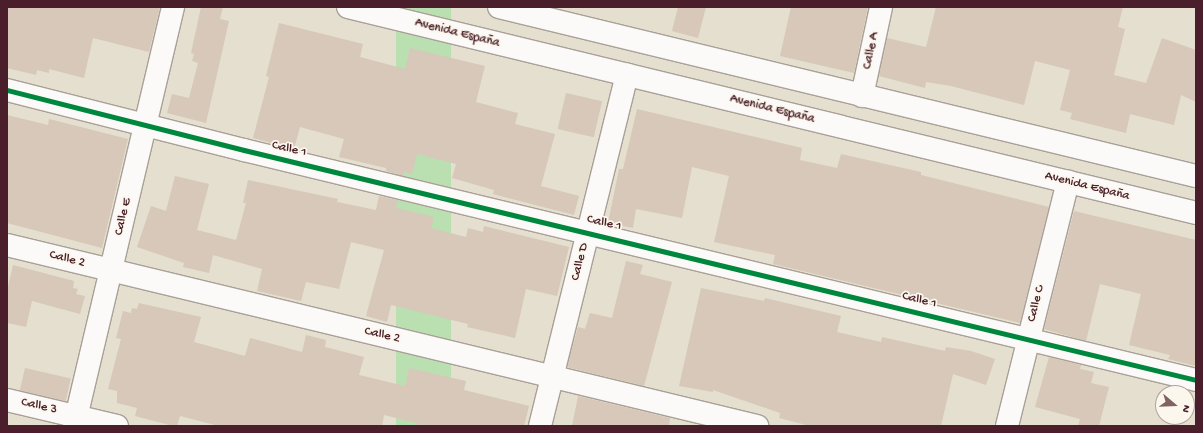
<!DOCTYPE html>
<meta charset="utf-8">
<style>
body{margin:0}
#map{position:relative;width:1203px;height:433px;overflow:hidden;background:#e4dfce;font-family:"Gochi Hand",sans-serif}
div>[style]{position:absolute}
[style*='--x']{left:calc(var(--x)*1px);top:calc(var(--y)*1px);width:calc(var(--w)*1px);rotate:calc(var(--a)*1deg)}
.green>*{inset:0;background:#badfb1;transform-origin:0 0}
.building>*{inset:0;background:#d7c8b9;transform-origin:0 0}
.roads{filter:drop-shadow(1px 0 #a9a098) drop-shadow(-1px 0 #a9a098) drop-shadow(0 1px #a9a098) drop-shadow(0 -1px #a9a098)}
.minor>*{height:22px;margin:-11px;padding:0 11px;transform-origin:11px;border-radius:11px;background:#fbfaf8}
.major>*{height:22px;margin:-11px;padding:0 11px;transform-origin:11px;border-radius:11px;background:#fbfaf8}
.cycleway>*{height:5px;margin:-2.5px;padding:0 2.5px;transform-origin:2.5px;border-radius:2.5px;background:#00873e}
span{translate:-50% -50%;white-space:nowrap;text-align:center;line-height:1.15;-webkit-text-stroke:3.5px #fbf7ec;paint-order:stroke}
.street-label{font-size:13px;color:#4a1f2b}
.frame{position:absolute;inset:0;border:8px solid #4a1f2b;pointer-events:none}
.north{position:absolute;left:1155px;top:385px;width:40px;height:40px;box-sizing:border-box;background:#fbf7ec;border:1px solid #b4a19f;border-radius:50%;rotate:109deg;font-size:11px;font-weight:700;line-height:16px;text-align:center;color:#4a1f2b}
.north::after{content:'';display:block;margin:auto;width:14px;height:18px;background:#806264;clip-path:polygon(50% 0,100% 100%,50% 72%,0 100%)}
</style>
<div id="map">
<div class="green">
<div style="left:396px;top:7px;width:55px;height:823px"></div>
</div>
<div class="building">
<div style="clip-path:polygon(7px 7px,160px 7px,149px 52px,93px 38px,84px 78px,49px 69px,49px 73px,37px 70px,36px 75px,7px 68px)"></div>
<div style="clip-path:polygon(201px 7px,223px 7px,220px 19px,229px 21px,206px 123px,167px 113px,172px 94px,189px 98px,198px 63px,192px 61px,194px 54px,191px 53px)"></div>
<div style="clip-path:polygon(678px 7px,706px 7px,698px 38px,672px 31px)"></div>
<div style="clip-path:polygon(791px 7px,868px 7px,854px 73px,780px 56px)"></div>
<div style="clip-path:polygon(936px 7px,1123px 7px,1118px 27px,1125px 29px,1114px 75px,1146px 83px,1162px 38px,1196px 50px,1196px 102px,1181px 95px,1174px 125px,1130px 114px,1126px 133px,1070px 119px,1072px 113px,1060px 110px,1070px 70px,1035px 61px,1024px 105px,951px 86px,926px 82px,925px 88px,879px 76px,887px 38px,926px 47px)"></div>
<div style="clip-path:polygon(279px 23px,363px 44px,360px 57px,405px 69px,410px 48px,485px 66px,476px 102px,518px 113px,515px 124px,555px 134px,541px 186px,579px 196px,574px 215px,493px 194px,494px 190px,452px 178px,456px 164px,417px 154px,412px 174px,404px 172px,403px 176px,386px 171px,386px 168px,339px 157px,344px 139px,300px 127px,294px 149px,253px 138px,269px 77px,266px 76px)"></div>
<div style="left:566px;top:93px;width:37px;height:37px;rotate:13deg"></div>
<div style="clip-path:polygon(637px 109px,802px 148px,800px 160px,837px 168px,841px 154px,921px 172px,921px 175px,1049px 207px,1020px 323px,773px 264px,775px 255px,714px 242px,729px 176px,692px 167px,682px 218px,636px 209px,633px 228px,608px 223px,619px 169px,623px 169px)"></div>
<div style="clip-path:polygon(7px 115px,48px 125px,49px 119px,128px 139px,102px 248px,7px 223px)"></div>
<div style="clip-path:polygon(175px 176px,209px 184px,197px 230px,236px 240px,246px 203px,243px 203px,248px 180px,338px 199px,337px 202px,376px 210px,379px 196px,398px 200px,396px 208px,434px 217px,431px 228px,466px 237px,468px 228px,483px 232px,484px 226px,569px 247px,557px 296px,526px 289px,515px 338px,467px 327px,468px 324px,391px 305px,387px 322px,366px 316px,384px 250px,351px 242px,339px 289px,306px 282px,301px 301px,257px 291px,262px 269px,213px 255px,209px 273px,183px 267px,184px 263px,137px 247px,151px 206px,166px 211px)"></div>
<div style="clip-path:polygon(1074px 211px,1196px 240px,1196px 366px,1168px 359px,1170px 355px,1129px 345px,1141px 294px,1100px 284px,1086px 341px,1044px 329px)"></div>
<div style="clip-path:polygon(626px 261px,643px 265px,640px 274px,672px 282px,644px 386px,567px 367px,578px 327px,585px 329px,590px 313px,612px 318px)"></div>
<div style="clip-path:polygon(13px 265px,74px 281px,73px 288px,78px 289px,76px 294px,85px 296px,80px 314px,32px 301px,26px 327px,7px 323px,7px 291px)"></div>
<div style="clip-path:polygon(701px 288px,764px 301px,765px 298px,841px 316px,837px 332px,881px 342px,882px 337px,945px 351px,946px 347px,971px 351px,995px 359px,986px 385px,953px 374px,941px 426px,810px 426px,779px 418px,780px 413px,713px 390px,713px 392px,679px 386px)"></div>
<div style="clip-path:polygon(139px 303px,201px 317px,194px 342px,245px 356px,250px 338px,302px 352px,306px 335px,326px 340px,325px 347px,364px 357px,359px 375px,405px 386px,409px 368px,466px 381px,464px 390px,529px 406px,524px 426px,416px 426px,417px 423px,384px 415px,382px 426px,219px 426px,180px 416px,177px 426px,173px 426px,135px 416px,137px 408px,117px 403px,117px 391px,108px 389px,121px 339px,116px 338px,123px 311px,131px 313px,132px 308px,137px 309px)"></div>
<div style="clip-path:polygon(1049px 357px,1081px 365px,1080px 369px,1094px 372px,1091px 383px,1109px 387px,1099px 426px,1078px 426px,1080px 419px,1035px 407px)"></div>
<div style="left:25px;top:368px;width:47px;height:23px;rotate:13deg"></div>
<div style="clip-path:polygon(578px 396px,670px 418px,669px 426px,572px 426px)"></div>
</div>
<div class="roads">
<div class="minor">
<div style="--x:7;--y:90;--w:244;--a:14.2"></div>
<div style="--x:244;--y:150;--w:979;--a:13.58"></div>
<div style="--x:862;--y:96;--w:91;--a:-77.9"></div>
<div style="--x:7;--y:245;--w:772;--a:13.57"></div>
<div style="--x:7;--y:400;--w:113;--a:13.3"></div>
<div style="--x:74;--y:426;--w:431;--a:-76.7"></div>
<div style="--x:540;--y:426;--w:362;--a:-76.1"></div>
<div style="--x:1007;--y:426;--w:252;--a:-76"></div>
</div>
<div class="major">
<div style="--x:348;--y:7;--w:873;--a:13.65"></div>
<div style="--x:499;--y:7;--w:717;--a:13.63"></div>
</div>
</div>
<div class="cycleway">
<div style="--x:7;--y:90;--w:244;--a:14.2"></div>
<div style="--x:244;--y:150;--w:979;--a:13.58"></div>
</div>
<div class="street-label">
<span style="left:457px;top:34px;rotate:14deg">Avenida España</span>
<span style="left:872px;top:51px;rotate:-78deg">Calle A</span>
<span style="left:772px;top:110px;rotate:14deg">Avenida España</span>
<span style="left:289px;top:150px;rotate:13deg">Calle 1</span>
<span style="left:1087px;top:187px;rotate:14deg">Avenida España</span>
<span style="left:124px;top:217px;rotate:-77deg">Calle E</span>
<span style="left:604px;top:224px;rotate:13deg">Calle 1</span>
<span style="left:67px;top:260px;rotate:14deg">Calle 2</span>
<span style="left:581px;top:262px;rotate:-76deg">Calle D</span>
<span style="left:919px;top:301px;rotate:14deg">Calle 1</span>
<span style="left:1037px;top:304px;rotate:-76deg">Calle C</span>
<span style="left:382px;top:336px;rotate:13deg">Calle 2</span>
<span style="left:39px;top:407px;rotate:13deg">Calle 3</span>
</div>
<div class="frame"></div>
<div class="north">N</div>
</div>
